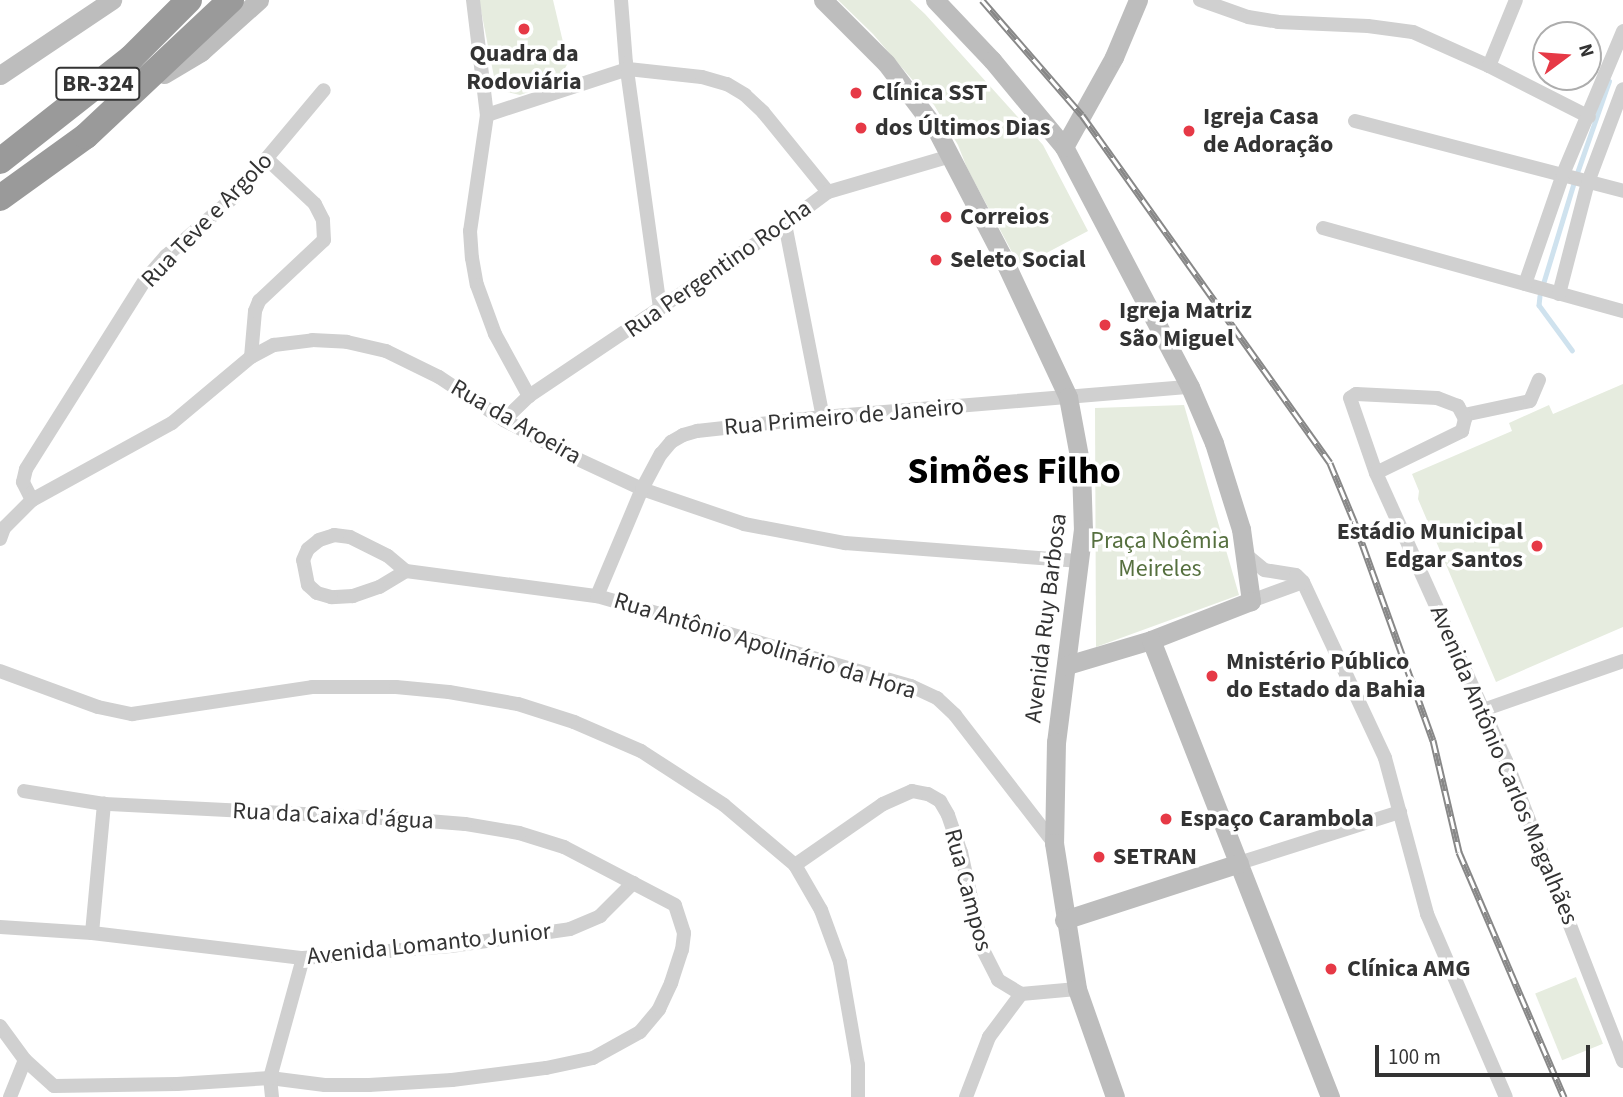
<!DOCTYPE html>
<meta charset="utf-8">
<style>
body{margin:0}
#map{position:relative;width:1623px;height:1097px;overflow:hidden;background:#fff;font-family:"Source Sans 3",sans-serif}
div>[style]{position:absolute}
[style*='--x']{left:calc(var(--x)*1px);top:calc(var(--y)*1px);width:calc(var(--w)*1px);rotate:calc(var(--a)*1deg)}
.green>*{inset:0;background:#e6ecdf;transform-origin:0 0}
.stream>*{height:4.5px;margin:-2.25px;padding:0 2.25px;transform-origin:2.25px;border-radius:2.25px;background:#cfe2ee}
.street>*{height:14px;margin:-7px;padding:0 7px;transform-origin:7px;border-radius:7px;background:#d0d0d0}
.secondary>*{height:19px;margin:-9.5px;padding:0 9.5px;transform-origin:9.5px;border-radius:9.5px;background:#bdbdbd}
.highway>*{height:26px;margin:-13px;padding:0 13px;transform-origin:13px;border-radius:13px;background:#9a9a9a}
.rail>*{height:7px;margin-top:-3.5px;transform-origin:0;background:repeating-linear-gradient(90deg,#fff 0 13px,#888 0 26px);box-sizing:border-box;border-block:2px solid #888}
.dots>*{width:19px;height:19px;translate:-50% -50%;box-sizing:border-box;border:4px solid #fff;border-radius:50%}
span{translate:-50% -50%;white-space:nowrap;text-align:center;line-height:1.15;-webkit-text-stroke:7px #fff;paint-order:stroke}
.shield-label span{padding:2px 5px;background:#fff;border:2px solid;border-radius:5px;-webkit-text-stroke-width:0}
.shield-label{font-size:23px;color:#333;font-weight:700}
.poi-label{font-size:24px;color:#333;font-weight:700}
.left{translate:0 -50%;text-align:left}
.right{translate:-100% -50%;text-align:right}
.street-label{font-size:24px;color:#333}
.park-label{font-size:24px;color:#56703f}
.town-label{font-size:38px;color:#000;font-weight:700}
.north{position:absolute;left:1532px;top:21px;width:70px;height:70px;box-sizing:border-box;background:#fff;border:2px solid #adadad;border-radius:50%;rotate:74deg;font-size:19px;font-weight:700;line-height:28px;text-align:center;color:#333}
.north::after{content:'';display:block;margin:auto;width:24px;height:32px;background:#e63946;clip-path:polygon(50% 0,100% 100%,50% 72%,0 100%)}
.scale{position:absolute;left:1375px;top:1045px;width:215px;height:32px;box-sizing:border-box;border:4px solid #333;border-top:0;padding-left:9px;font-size:21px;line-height:24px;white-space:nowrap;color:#333;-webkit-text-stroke:5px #fff;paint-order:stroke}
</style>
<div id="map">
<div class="green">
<div style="clip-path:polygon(479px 0,553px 0,568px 63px,557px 82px,520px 95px,503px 91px,495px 82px)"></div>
<div style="clip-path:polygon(838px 0,910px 0,925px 14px,1043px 145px,1088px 231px,1020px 267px,967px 168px,958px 145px,934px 105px,873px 34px)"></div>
<div style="clip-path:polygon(1623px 384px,1623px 627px,1496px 682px,1418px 499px,1419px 491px,1412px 474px,1512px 431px,1509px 423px,1549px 405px,1553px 414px)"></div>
<div style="clip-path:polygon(1184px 405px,1239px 595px,1096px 647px,1095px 408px)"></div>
<div style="left:1576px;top:977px;width:72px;height:44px;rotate:68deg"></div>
</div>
<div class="stream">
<div style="--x:1577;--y:173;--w:97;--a:-70.8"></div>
<div style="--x:1543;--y:284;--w:103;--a:-73.1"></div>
<div style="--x:1540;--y:296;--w:9;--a:96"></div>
<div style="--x:1539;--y:305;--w:56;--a:53.7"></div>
</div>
<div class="street">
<div style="--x:473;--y:0;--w:116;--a:83.1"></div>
<div style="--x:487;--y:115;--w:117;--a:98.3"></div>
<div style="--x:470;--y:231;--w:27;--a:86"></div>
<div style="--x:472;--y:258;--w:27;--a:80"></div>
<div style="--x:477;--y:285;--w:52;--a:69.8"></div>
<div style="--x:495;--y:334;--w:71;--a:61.3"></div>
<div style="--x:621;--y:0;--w:63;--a:85.5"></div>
<div style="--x:626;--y:63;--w:248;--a:82.1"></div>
<div style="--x:1200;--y:0;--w:51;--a:19.5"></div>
<div style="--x:1248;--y:17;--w:30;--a:9"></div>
<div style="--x:1278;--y:22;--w:90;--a:2.5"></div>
<div style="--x:1368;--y:26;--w:45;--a:7.6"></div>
<div style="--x:1413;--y:32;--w:83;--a:24.1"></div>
<div style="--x:1489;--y:66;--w:112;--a:27"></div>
<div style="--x:1489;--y:66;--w:71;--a:-67.8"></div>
<div style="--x:487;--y:115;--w:148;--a:-18.1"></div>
<div style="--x:628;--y:69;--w:74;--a:6.2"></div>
<div style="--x:702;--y:77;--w:26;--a:16"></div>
<div style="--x:727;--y:84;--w:21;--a:31"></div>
<div style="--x:745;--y:95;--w:25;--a:43"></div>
<div style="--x:763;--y:112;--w:103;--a:50.9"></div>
<div style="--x:1355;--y:121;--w:277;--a:14.6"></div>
<div style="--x:785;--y:224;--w:197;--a:78.9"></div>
<div style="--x:1323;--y:228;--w:311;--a:15.5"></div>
<div style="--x:1525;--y:284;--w:116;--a:-70.9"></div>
<div style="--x:1563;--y:174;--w:155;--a:-67.2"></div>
<div style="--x:1559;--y:294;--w:116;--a:-75.5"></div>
<div style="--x:1588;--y:182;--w:99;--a:-69.4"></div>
<div style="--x:251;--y:357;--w:46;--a:-85"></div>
<div style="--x:255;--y:311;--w:11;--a:-68"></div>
<div style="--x:259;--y:301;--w:89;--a:-43.2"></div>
<div style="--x:324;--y:240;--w:20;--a:-93"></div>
<div style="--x:323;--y:220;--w:18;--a:-117"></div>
<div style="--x:315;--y:204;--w:66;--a:-136.8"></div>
<div style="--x:1464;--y:415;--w:67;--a:-12"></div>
<div style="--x:1530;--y:401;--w:23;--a:-67"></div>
<div style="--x:504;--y:420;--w:35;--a:-44"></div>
<div style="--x:529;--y:396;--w:308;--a:-33.9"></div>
<div style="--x:785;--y:224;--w:54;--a:-36.7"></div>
<div style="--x:828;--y:192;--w:128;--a:-16.3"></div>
<div style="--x:1376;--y:473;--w:96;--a:-26"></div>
<div style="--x:1462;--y:431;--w:12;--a:-76"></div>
<div style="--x:1465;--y:419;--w:15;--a:-118"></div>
<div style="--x:1458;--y:406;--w:22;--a:-159"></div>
<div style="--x:1437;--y:398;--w:81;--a:-177.2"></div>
<div style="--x:1356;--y:394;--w:7;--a:146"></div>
<div style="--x:1350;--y:398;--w:79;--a:70.9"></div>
<div style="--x:1376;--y:473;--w:316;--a:65.7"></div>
<div style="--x:1506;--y:761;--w:322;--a:68.7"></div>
<div style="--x:32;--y:500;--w:20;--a:-117"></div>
<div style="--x:23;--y:482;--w:13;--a:-77"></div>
<div style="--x:26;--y:469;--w:223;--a:-57.8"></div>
<div style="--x:145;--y:280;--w:32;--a:-49"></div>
<div style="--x:166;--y:256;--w:91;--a:-41"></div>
<div style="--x:235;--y:196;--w:138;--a:-50"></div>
<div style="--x:0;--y:539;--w:12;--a:-70"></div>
<div style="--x:4;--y:528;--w:40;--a:-45"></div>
<div style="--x:32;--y:500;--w:160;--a:-28.8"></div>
<div style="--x:172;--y:423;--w:103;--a:-39.9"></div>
<div style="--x:251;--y:357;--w:26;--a:-28"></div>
<div style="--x:274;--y:345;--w:38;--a:-7"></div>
<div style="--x:312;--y:340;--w:35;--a:3"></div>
<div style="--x:347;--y:342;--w:40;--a:13"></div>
<div style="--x:386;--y:351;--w:59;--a:26.1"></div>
<div style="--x:439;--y:377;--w:78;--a:33.5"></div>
<div style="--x:504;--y:420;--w:76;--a:28.2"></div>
<div style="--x:571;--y:456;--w:78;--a:24.9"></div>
<div style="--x:642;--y:489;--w:108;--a:18.9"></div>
<div style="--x:744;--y:524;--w:103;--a:10.7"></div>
<div style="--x:845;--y:543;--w:236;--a:4.4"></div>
<div style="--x:1244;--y:553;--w:26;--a:40"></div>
<div style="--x:1264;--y:570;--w:32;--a:9"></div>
<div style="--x:1296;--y:575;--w:10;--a:45"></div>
<div style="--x:1303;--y:582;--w:194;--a:65"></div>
<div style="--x:1385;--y:758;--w:162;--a:74.9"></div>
<div style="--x:1427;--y:914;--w:199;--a:66.7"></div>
<div style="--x:406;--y:571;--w:31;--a:149"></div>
<div style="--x:379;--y:587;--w:28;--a:161"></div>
<div style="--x:353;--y:596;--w:22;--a:177"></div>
<div style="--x:331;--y:597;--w:15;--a:-164"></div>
<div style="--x:317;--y:593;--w:12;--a:-138"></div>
<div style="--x:308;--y:585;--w:25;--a:-101"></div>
<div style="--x:303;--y:560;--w:12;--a:-66"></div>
<div style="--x:308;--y:549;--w:14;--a:-39"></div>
<div style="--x:319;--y:540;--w:16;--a:-18"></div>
<div style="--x:334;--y:535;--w:16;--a:7"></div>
<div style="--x:350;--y:537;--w:42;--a:26.6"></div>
<div style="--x:388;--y:556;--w:23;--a:40"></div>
<div style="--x:406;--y:571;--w:193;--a:7.5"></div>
<div style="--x:597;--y:596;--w:327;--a:16"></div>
<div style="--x:911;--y:686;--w:29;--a:25"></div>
<div style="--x:937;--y:698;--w:25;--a:43"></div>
<div style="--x:955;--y:715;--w:162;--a:52.3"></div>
<div style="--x:597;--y:596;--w:116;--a:-67.2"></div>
<div style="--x:642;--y:489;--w:40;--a:-62"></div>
<div style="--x:661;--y:454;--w:16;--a:-50"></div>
<div style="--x:671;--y:442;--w:14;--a:-30"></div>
<div style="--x:683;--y:435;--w:15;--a:-16"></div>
<div style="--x:697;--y:431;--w:127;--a:-6.3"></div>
<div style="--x:823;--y:417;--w:368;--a:-4.7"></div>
<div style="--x:1251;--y:601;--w:55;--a:-20.1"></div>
<div style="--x:0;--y:671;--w:104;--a:20.2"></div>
<div style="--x:98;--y:707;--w:35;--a:12"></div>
<div style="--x:132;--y:714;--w:182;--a:-8.5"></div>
<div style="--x:312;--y:687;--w:84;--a:0"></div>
<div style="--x:396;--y:687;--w:53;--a:5.4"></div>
<div style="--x:449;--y:692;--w:70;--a:9.9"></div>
<div style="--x:518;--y:704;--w:59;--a:17.8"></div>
<div style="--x:574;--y:722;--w:73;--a:23.4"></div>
<div style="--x:641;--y:751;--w:99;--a:33"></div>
<div style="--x:724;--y:805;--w:93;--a:40.2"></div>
<div style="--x:795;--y:865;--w:52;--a:60"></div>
<div style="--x:821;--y:910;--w:55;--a:69.9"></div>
<div style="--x:840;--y:962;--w:105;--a:80.1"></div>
<div style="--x:858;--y:1065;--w:32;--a:90"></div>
<div style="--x:1483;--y:710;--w:148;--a:-19.3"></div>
<div style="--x:1239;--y:863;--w:169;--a:-17.6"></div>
<div style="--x:795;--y:865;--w:107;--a:-34.7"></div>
<div style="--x:883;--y:804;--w:32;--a:-24"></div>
<div style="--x:912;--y:791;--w:16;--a:11"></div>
<div style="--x:928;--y:794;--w:14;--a:30"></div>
<div style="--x:940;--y:801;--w:16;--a:60"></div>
<div style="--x:948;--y:815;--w:39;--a:71"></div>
<div style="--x:961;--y:852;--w:98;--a:77.7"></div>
<div style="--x:982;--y:948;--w:36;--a:63"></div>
<div style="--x:998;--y:980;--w:27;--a:31"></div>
<div style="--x:1021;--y:994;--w:56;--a:-5.1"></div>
<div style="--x:0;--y:927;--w:92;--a:3.7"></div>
<div style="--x:92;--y:933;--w:212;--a:6.8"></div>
<div style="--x:303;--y:958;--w:148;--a:-4.6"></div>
<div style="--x:451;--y:946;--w:120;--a:-8.1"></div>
<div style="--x:570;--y:929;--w:33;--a:-23"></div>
<div style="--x:600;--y:916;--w:47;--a:-45"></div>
<div style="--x:92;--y:933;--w:130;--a:-84.7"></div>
<div style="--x:0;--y:1026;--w:42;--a:53.7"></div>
<div style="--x:25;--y:1060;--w:39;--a:42"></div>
<div style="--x:54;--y:1086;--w:123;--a:-0.9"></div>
<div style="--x:177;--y:1084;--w:93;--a:-3.7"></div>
<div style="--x:270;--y:1078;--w:55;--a:7.3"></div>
<div style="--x:325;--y:1085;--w:44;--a:0"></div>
<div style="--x:369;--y:1085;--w:83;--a:-3.4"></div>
<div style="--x:452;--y:1080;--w:95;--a:-7.3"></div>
<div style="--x:546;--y:1068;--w:48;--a:-12"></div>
<div style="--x:593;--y:1058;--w:54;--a:-29"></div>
<div style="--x:640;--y:1032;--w:30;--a:-50"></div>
<div style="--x:659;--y:1009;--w:29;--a:-65"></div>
<div style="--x:671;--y:983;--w:35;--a:-72"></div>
<div style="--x:682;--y:950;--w:17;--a:-83"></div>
<div style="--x:684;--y:933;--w:29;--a:-108"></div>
<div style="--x:675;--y:905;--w:125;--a:-152.4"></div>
<div style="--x:564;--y:847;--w:47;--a:-162.7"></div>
<div style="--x:519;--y:833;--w:55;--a:-170.5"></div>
<div style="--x:465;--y:824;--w:62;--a:-175.4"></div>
<div style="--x:403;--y:819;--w:299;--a:-177.1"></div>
<div style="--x:104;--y:804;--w:81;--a:-170.8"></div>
<div style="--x:10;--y:1097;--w:40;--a:-68"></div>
<div style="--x:272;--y:1097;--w:19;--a:-96"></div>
<div style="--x:270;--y:1078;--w:124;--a:-74.6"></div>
<div style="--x:966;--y:1097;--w:64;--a:-69"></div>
<div style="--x:989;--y:1037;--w:54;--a:-53.3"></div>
</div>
<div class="secondary">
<div style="--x:823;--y:0;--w:89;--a:45"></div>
<div style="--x:886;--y:63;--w:83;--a:52.9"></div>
<div style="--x:936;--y:129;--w:141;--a:62.5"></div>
<div style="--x:1001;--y:254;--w:158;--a:64.9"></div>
<div style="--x:1068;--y:397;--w:71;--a:79.5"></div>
<div style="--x:1081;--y:467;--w:62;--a:88.2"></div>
<div style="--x:1083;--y:529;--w:215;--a:97.2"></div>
<div style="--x:1056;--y:742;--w:101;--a:91.1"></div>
<div style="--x:1054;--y:843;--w:148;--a:81"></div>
<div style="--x:1077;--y:989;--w:114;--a:70.6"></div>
<div style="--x:935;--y:0;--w:83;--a:46.5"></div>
<div style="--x:992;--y:60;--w:113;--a:50.4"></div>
<div style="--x:1064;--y:147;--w:271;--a:62.3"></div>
<div style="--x:1190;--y:387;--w:61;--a:66.8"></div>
<div style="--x:1214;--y:443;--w:90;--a:72.6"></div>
<div style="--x:1241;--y:529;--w:73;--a:82.1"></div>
<div style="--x:1251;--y:601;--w:107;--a:158.7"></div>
<div style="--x:1151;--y:640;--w:88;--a:163.4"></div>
<div style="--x:164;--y:74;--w:43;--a:-30.7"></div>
<div style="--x:201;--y:52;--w:78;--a:-41.9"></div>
<div style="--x:0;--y:75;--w:135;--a:-33.8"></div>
<div style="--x:1064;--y:147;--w:103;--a:-60.9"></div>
<div style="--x:1114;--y:57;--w:62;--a:-67.2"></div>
<div style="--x:1151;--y:640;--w:491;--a:68.6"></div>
<div style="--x:1064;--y:920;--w:184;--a:-18"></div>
</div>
<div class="highway">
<div style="--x:0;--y:161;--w:167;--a:-38.2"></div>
<div style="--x:131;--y:58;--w:82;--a:-45"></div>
<div style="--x:0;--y:198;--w:106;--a:-35.8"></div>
<div style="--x:86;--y:136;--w:199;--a:-43.2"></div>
</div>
<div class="rail">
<div style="--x:982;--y:0;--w:152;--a:49"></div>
<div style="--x:1082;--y:115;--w:427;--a:54.5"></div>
<div style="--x:1330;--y:463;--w:63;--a:67.5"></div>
<div style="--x:1354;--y:521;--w:233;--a:70.2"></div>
<div style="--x:1433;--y:740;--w:115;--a:76.9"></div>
<div style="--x:1459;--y:852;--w:267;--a:66.8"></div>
</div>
<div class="dots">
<div style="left:524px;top:29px;background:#e63946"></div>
<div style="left:856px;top:93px;background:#e63946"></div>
<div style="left:861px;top:128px;background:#e63946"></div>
<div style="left:1189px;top:131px;background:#e63946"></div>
<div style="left:946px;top:217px;background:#e63946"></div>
<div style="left:936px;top:260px;background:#e63946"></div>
<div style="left:1105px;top:325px;background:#e63946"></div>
<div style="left:1537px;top:546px;background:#e63946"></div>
<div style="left:1212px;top:676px;background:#e63946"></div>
<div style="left:1166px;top:819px;background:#e63946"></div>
<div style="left:1099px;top:857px;background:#e63946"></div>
<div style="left:1331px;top:969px;background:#e63946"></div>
</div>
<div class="shield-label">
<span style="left:98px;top:84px">BR-324</span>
</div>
<div class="poi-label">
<span style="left:524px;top:68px">Quadra da<br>Rodoviária</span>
<span class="left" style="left:872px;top:93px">Clínica SST</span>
<span class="left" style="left:1203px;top:131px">Igreja Casa<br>de Adoração</span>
<span class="left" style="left:875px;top:128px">dos Últimos Dias</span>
<span class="left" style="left:960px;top:217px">Correios</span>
<span class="left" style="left:950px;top:260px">Seleto Social</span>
<span class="left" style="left:1119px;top:325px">Igreja Matriz<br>São Miguel</span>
<span class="right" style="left:1523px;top:546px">Estádio Municipal<br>Edgar Santos</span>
<span class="left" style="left:1226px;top:676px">Mnistério Público<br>do Estado da Bahia</span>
<span class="left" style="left:1180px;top:819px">Espaço Carambola</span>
<span class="left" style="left:1113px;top:857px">SETRAN</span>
<span class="left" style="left:1347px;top:969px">Clínica AMG</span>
</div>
<div class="street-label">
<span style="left:207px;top:220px;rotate:-46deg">Rua Teve e Argolo</span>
<span style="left:718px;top:269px;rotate:-35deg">Rua Pergentino Rocha</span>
<span style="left:844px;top:417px;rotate:-5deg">Rua Primeiro de Janeiro</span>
<span style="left:516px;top:422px;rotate:30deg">Rua da Aroeira</span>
<span style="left:1046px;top:618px;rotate:-83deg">Avenida Ruy Barbosa</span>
<span style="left:765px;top:646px;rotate:17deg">Rua Antônio Apolinário da Hora</span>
<span style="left:1504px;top:765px;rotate:67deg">Avenida Antônio Carlos Magalhães</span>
<span style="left:333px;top:816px;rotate:3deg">Rua da Caixa d'água</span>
<span style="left:968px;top:890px;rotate:75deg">Rua Campos</span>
<span style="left:429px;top:944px;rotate:-6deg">Avenida Lomanto Junior</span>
</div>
<div class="park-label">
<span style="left:1160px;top:555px">Praça Noêmia<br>Meireles</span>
</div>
<div class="town-label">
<span style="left:1014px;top:472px">Simões Filho</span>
</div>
<div class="north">N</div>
<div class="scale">100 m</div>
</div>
